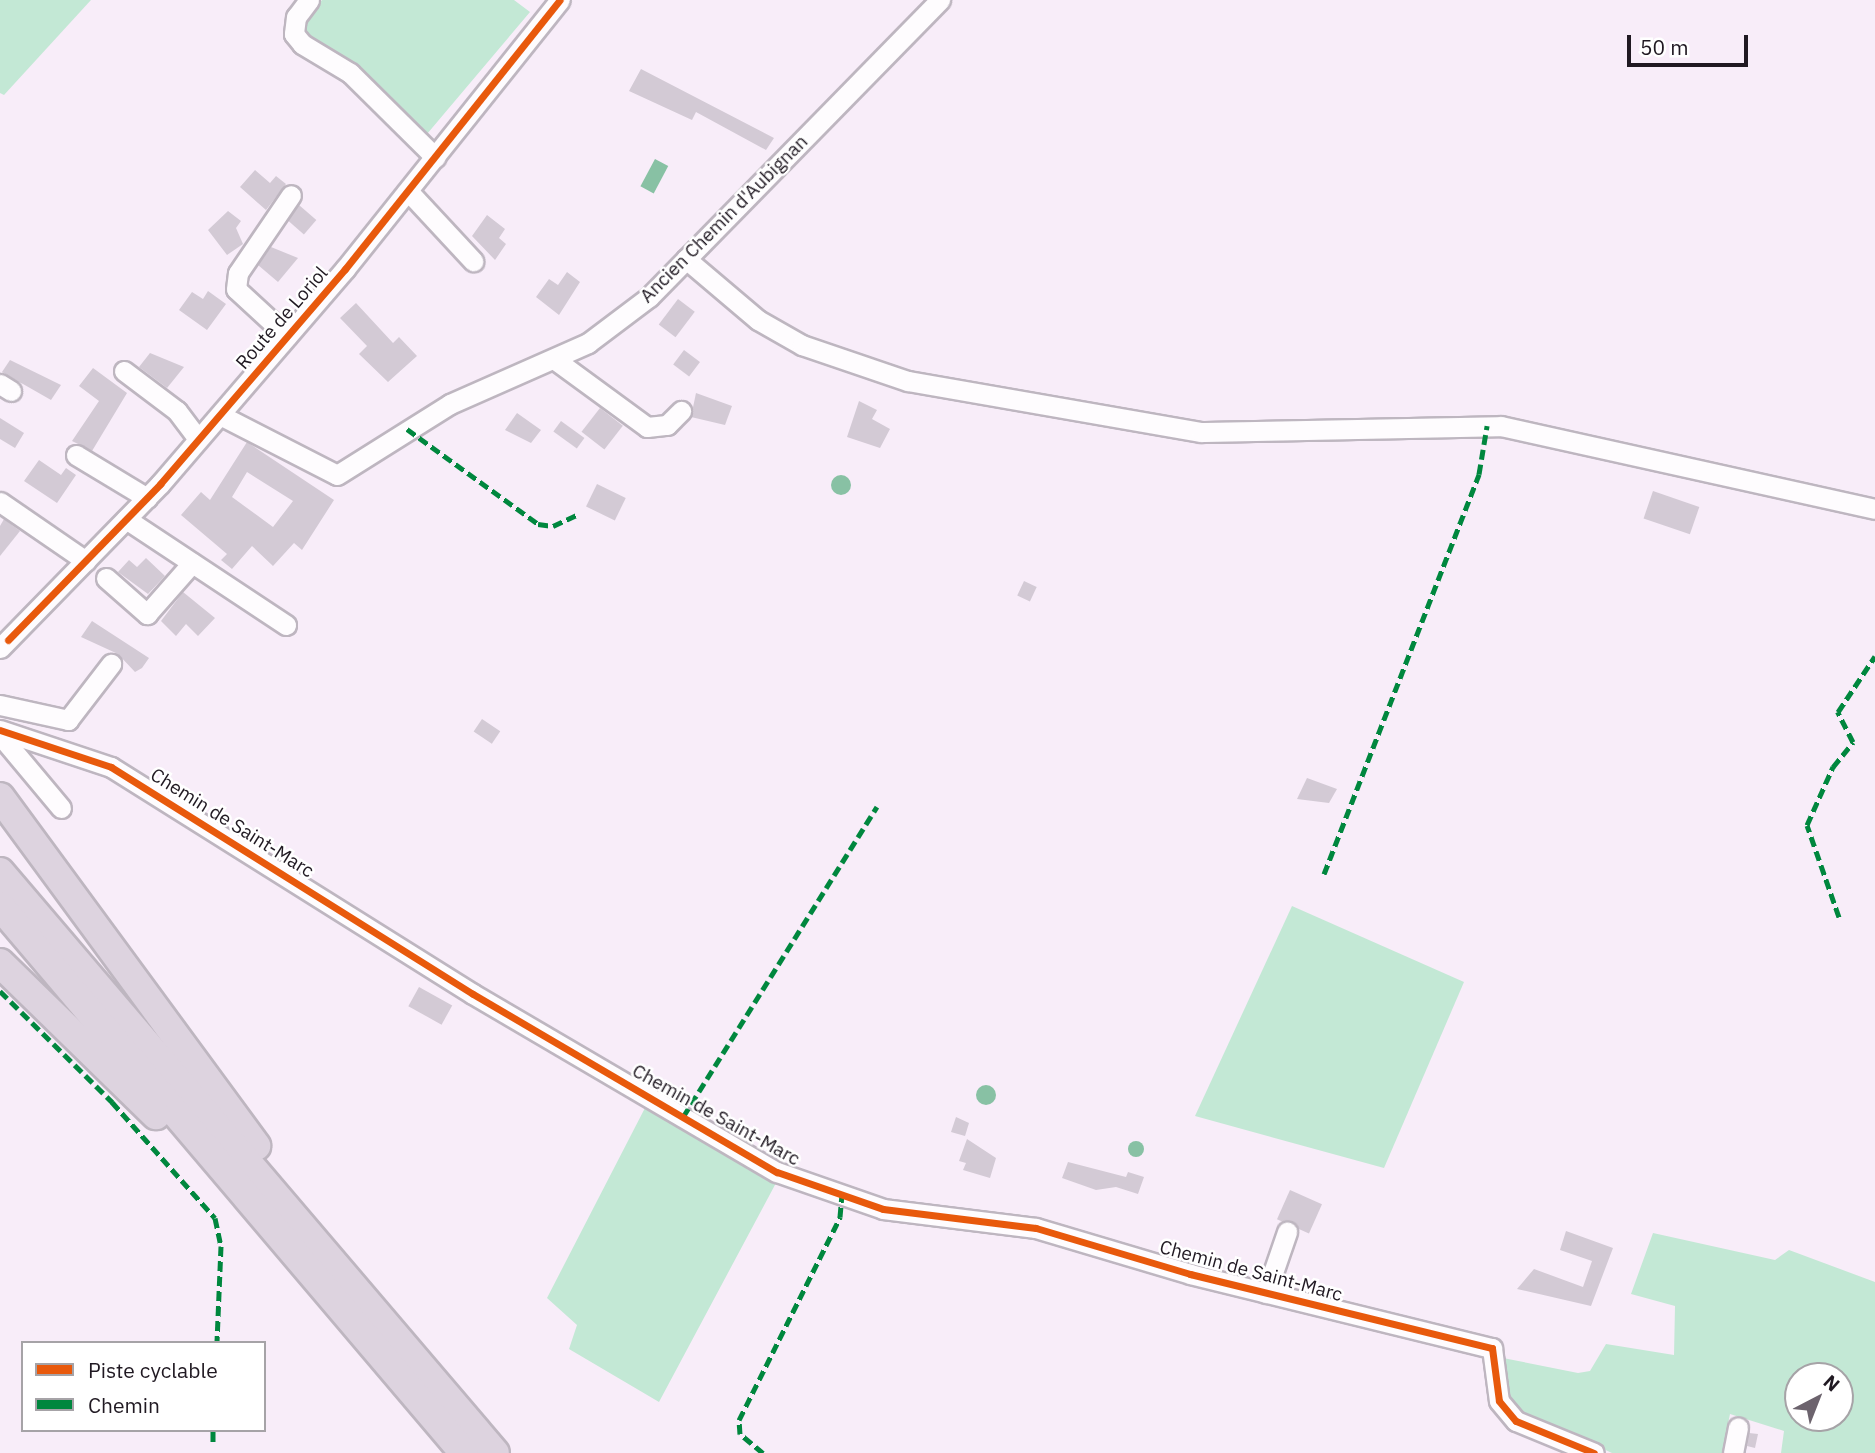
<!DOCTYPE html>
<style>
body{margin:0}
#map{position:relative;width:1875px;height:1453px;overflow:hidden;background:#f8edf9;font-family:"IBM Plex Sans",sans-serif}
div>[style]{position:absolute}
[style*='--x']{left:calc(var(--x)*1px);top:calc(var(--y)*1px);width:calc(var(--w)*1px);rotate:calc(var(--a)*1deg)}
.green>*{inset:0;background:#c3e8d5}
.water>*{inset:0;background:#88c1a4;transform-origin:0 0}
.round{border-radius:50%}
.building>*{inset:0;background:#d3cad5;transform-origin:0 0}
.roads{filter:drop-shadow(2px 0 #beb6c0) drop-shadow(-2px 0 #beb6c0) drop-shadow(0 2px #beb6c0) drop-shadow(0 -2px #beb6c0)}
.minor>*{height:19px;margin:-9.5px;padding:0 9.5px;transform-origin:9.5px;border-radius:9.5px;background:#fefcfe}
.highway>*{height:28px;margin:-14px;padding:0 14px;transform-origin:14px;border-radius:14px;background:#ddd3df}
.quiet>*{height:5px;margin-top:-2.5px;transform-origin:0;background:repeating-linear-gradient(90deg,#00873e 0 10px,transparent 0 15px)}
.cycleway>*{height:7px;margin:-3.5px;padding:0 3.5px;transform-origin:3.5px;border-radius:3.5px;background:#e8590c}
span{translate:-50% -50%;white-space:nowrap;text-align:center;line-height:1.15;-webkit-text-stroke:5px #fff;paint-order:stroke}
.street-label{font-size:19px;color:#201922}
.legend{position:absolute;left:21px;top:1341px;width:245px;height:91px;box-sizing:border-box;background:#fff;border:2px solid #a6a3a7;margin:0;padding:9px 12px;list-style:none;font-size:21px;color:#201922}
.legend li{display:flex;align-items:center;gap:14px;height:35px}
.legend b{width:35px;border:2px solid #a6a3a7}
.north{position:absolute;left:1784px;top:1362px;width:70px;height:70px;box-sizing:border-box;background:#fff;border:2px solid #a6a3a7;border-radius:50%;rotate:42deg;font-size:19px;font-weight:700;line-height:28px;text-align:center;color:#201922}
.north::after{content:'';display:block;margin:auto;width:24px;height:32px;background:#6c636d;clip-path:polygon(50% 0,100% 100%,50% 72%,0 100%)}
.scale{position:absolute;left:1627px;top:35px;width:121px;height:32px;box-sizing:border-box;border:4px solid #201922;border-top:0;padding-left:9px;font-size:21px;line-height:24px;white-space:nowrap;color:#201922;-webkit-text-stroke:5px #fff;paint-order:stroke}
</style>
<div id="map">
<div class="green">
<div style="clip-path:polygon(0 0,91px 0,4px 95px,0 93px)"></div>
<div style="clip-path:polygon(322px 0,514px 0,530px 12px,427px 134px,370px 81px,308px 43px,299px 25px)"></div>
<div style="clip-path:polygon(1292px 906px,1464px 982px,1384px 1168px,1195px 1116px)"></div>
<div style="clip-path:polygon(646px 1106px,776px 1183px,659px 1402px,569px 1349px,577px 1325px,547px 1298px)"></div>
<div style="clip-path:polygon(evenodd,1653px 1233px,1775px 1260px,1789px 1250px,1875px 1282px,1875px 1453px,1781px 1453px,1784px 1431px,1730px 1414px,1722px 1453px,1612px 1453px,1502px 1402px,1503px 1358px,1578px 1373px,1590px 1371px,1606px 1344px,1674px 1355px,1675px 1306px,1631px 1294px,1653px 1233px,1798px 1376px,1840px 1376px,1840px 1418px,1798px 1418px,1798px 1376px)"></div>
</div>
<div class="water">
<div style="left:655px;top:159px;width:15px;height:31px;rotate:28deg"></div>
<div class="round" style="left:831px;top:475px;width:20px;height:20px"></div>
<div class="round" style="left:976px;top:1085px;width:20px;height:20px"></div>
<div class="round" style="left:1128px;top:1141px;width:16px;height:16px"></div>
</div>
<div class="building">
<div style="clip-path:polygon(641px 69px,774px 138px,766px 150px,696px 112px,692px 120px,629px 91px)"></div>
<div style="clip-path:polygon(255px 170px,270px 183px,276px 176px,286px 184px,266px 210px,240px 187px)"></div>
<div style="left:299px;top:205px;width:23px;height:19px;rotate:41deg"></div>
<div style="clip-path:polygon(228px 211px,241px 221px,236px 228px,243px 244px,227px 255px,208px 230px)"></div>
<div style="clip-path:polygon(487px 215px,505px 229px,499px 238px,506px 244px,495px 260px,472px 236px)"></div>
<div style="clip-path:polygon(271px 247px,298px 258px,278px 282px,258px 265px)"></div>
<div style="clip-path:polygon(567px 272px,580px 282px,559px 315px,536px 297px,549px 279px,558px 285px)"></div>
<div style="clip-path:polygon(208px 291px,226px 304px,207px 330px,179px 310px,192px 292px,203px 299px)"></div>
<div style="left:678px;top:299px;width:21px;height:32px;rotate:37deg"></div>
<div style="clip-path:polygon(356px 303px,393px 343px,399px 337px,417px 356px,388px 382px,359px 354px,367px 346px,340px 318px)"></div>
<div style="left:684px;top:350px;width:20px;height:18px;rotate:37deg"></div>
<div style="clip-path:polygon(150px 353px,184px 367px,167px 388px,139px 367px)"></div>
<div style="clip-path:polygon(10px 360px,61px 385px,51px 400px,2px 372px)"></div>
<div style="clip-path:polygon(93px 368px,127px 393px,92px 451px,72px 441px,99px 401px,79px 386px)"></div>
<div style="clip-path:polygon(696px 393px,732px 406px,725px 425px,691px 417px)"></div>
<div style="clip-path:polygon(859px 401px,877px 410px,872px 419px,890px 429px,880px 448px,847px 437px)"></div>
<div style="left:600px;top:408px;width:29px;height:30px;rotate:38deg"></div>
<div style="clip-path:polygon(517px 413px,541px 430px,531px 443px,505px 430px)"></div>
<div style="clip-path:polygon(0 418px,24px 433px,15px 448px,0 439px)"></div>
<div style="left:561px;top:421px;width:29px;height:13px;rotate:36deg"></div>
<div style="clip-path:polygon(evenodd,247px 442px,334px 500px,302px 550px,294px 543px,273px 566px,252px 546px,232px 569px,221px 560px,227px 554px,181px 515px,201px 492px,210px 500px,247px 442px,247px 472px,293px 501px,273px 527px,232px 497px,247px 472px)"></div>
<div style="clip-path:polygon(39px 460px,61px 475px,66px 468px,76px 475px,57px 503px,24px 481px)"></div>
<div style="left:597px;top:484px;width:32px;height:25px;rotate:26deg"></div>
<div style="left:1653px;top:491px;width:49px;height:29px;rotate:19deg"></div>
<div style="clip-path:polygon(4px 519px,20px 531px,0 556px,0 526px)"></div>
<div style="clip-path:polygon(146px 558px,165px 576px,148px 594px,118px 572px,129px 560px,137px 567px)"></div>
<div style="left:1024px;top:581px;width:14px;height:16px;rotate:25deg"></div>
<div style="clip-path:polygon(183px 592px,215px 618px,198px 636px,186px 624px,176px 636px,161px 621px)"></div>
<div style="clip-path:polygon(92px 621px,149px 658px,142px 668px,135px 672px,118px 654px,81px 637px)"></div>
<div style="left:482px;top:719px;width:22px;height:15px;rotate:34deg"></div>
<div style="clip-path:polygon(1307px 778px,1337px 789px,1329px 803px,1297px 799px)"></div>
<div style="left:419px;top:987px;width:38px;height:22px;rotate:29deg"></div>
<div style="clip-path:polygon(956px 1117px,969px 1123px,965px 1136px,951px 1132px)"></div>
<div style="clip-path:polygon(967px 1139px,996px 1158px,990px 1178px,963px 1170px,966px 1163px,959px 1161px)"></div>
<div style="clip-path:polygon(1068px 1162px,1126px 1177px,1128px 1172px,1144px 1177px,1138px 1194px,1116px 1187px,1096px 1190px,1062px 1178px)"></div>
<div style="left:1290px;top:1190px;width:35px;height:32px;rotate:24deg"></div>
<div style="clip-path:polygon(1566px 1231px,1613px 1248px,1591px 1306px,1517px 1289px,1534px 1269px,1583px 1287px,1592px 1261px,1560px 1250px)"></div>
<div style="clip-path:polygon(1749px 1433px,1758px 1434px,1755px 1448px,1747px 1446px)"></div>
</div>
<div class="roads">
<div class="minor">
<div style="--x:309;--y:0;--w:21;--a:127"></div>
<div style="--x:296;--y:17;--w:17;--a:97"></div>
<div style="--x:294;--y:34;--w:13;--a:51"></div>
<div style="--x:302;--y:44;--w:56;--a:31.1"></div>
<div style="--x:350;--y:73;--w:120;--a:44.7"></div>
<div style="--x:408;--y:191;--w:96;--a:47.1"></div>
<div style="--x:686;--y:259;--w:94;--a:40.3"></div>
<div style="--x:758;--y:320;--w:51;--a:29.6"></div>
<div style="--x:802;--y:345;--w:112;--a:18.8"></div>
<div style="--x:908;--y:381;--w:297;--a:9.9"></div>
<div style="--x:1201;--y:432;--w:300;--a:-1.1"></div>
<div style="--x:1501;--y:426;--w:383;--a:12.5"></div>
<div style="--x:287;--y:336;--w:69;--a:-137.3"></div>
<div style="--x:236;--y:289;--w:16;--a:-83"></div>
<div style="--x:238;--y:273;--w:94;--a:-55.8"></div>
<div style="--x:554;--y:359;--w:115;--a:36.2"></div>
<div style="--x:647;--y:427;--w:20;--a:-6"></div>
<div style="--x:667;--y:425;--w:20;--a:-45"></div>
<div style="--x:124;--y:371;--w:66;--a:37"></div>
<div style="--x:177;--y:411;--w:35;--a:53"></div>
<div style="--x:0;--y:384;--w:13;--a:32"></div>
<div style="--x:220;--y:415;--w:131;--a:27.1"></div>
<div style="--x:337;--y:475;--w:133;--a:-32.1"></div>
<div style="--x:450;--y:404;--w:151;--a:-23.8"></div>
<div style="--x:588;--y:343;--w:76;--a:-37"></div>
<div style="--x:649;--y:297;--w:416;--a:-45.6"></div>
<div style="--x:76;--y:455;--w:83;--a:31.2"></div>
<div style="--x:0;--y:502;--w:104;--a:34.5"></div>
<div style="--x:126;--y:519;--w:192;--a:33.5"></div>
<div style="--x:106;--y:578;--w:55;--a:41.3"></div>
<div style="--x:147;--y:614;--w:68;--a:-48.6"></div>
<div style="--x:0;--y:648;--w:229;--a:-45.7"></div>
<div style="--x:160;--y:484;--w:284;--a:-49.3"></div>
<div style="--x:345;--y:269;--w:344;--a:-51.4"></div>
<div style="--x:0;--y:705;--w:70;--a:12.4"></div>
<div style="--x:68;--y:720;--w:71;--a:-52.5"></div>
<div style="--x:0;--y:730;--w:117;--a:18.4"></div>
<div style="--x:111;--y:767;--w:427;--a:32.1"></div>
<div style="--x:473;--y:994;--w:352;--a:30.4"></div>
<div style="--x:777;--y:1172;--w:112;--a:19.2"></div>
<div style="--x:883;--y:1209;--w:154;--a:7.1"></div>
<div style="--x:1036;--y:1228;--w:161;--a:16.6"></div>
<div style="--x:1190;--y:1274;--w:311;--a:13.8"></div>
<div style="--x:1492;--y:1348;--w:53;--a:82.5"></div>
<div style="--x:1499;--y:1401;--w:26;--a:50"></div>
<div style="--x:1516;--y:1421;--w:84;--a:22.3"></div>
<div style="--x:0;--y:735;--w:95;--a:50.1"></div>
<div style="--x:1266;--y:1293;--w:65;--a:-71"></div>
<div style="--x:1733;--y:1453;--w:26;--a:-79"></div>
</div>
<div class="highway">
<div style="--x:0;--y:797;--w:433;--a:53.7"></div>
<div style="--x:0;--y:872;--w:763;--a:49.57"></div>
<div style="--x:0;--y:906;--w:717;--a:49.69"></div>
<div style="--x:0;--y:963;--w:218;--a:44.3"></div>
</div>
</div>
<div class="quiet">
<div style="--x:407;--y:429;--w:162;--a:35.9"></div>
<div style="--x:538;--y:524;--w:15;--a:8"></div>
<div style="--x:553;--y:526;--w:29;--a:-25"></div>
<div style="--x:1324;--y:874;--w:429;--a:-68.8"></div>
<div style="--x:1479;--y:474;--w:49;--a:-80.5"></div>
<div style="--x:1839;--y:917;--w:97;--a:-109.2"></div>
<div style="--x:1807;--y:825;--w:64;--a:-65.9"></div>
<div style="--x:1833;--y:767;--w:32;--a:-51"></div>
<div style="--x:1853;--y:742;--w:34;--a:-117"></div>
<div style="--x:1838;--y:712;--w:67;--a:-56.5"></div>
<div style="--x:0;--y:991;--w:158;--a:44.7"></div>
<div style="--x:112;--y:1102;--w:155;--a:48.4"></div>
<div style="--x:215;--y:1218;--w:29;--a:78"></div>
<div style="--x:221;--y:1246;--w:97;--a:92.4"></div>
<div style="--x:683;--y:1117;--w:366;--a:-58"></div>
<div style="--x:213;--y:1442;--w:12;--a:-90"></div>
<div style="--x:763;--y:1453;--w:30;--a:-140"></div>
<div style="--x:740;--y:1434;--w:14;--a:-94"></div>
<div style="--x:739;--y:1420;--w:227;--a:-63.5"></div>
<div style="--x:840;--y:1217;--w:23;--a:-85"></div>
</div>
<div class="cycleway">
<div style="--x:8;--y:640;--w:218;--a:-45.7"></div>
<div style="--x:160;--y:484;--w:284;--a:-49.3"></div>
<div style="--x:345;--y:269;--w:344;--a:-51.4"></div>
<div style="--x:0;--y:730;--w:117;--a:18.4"></div>
<div style="--x:111;--y:767;--w:427;--a:32.1"></div>
<div style="--x:473;--y:994;--w:352;--a:30.4"></div>
<div style="--x:777;--y:1172;--w:112;--a:19.2"></div>
<div style="--x:883;--y:1209;--w:154;--a:7.1"></div>
<div style="--x:1036;--y:1228;--w:161;--a:16.6"></div>
<div style="--x:1190;--y:1274;--w:311;--a:13.8"></div>
<div style="--x:1492;--y:1348;--w:53;--a:82.5"></div>
<div style="--x:1499;--y:1401;--w:26;--a:50"></div>
<div style="--x:1516;--y:1421;--w:84;--a:22.3"></div>
</div>
<div class="street-label">
<span style="left:724px;top:219px;rotate:-45deg">Ancien Chemin d'Aubignan</span>
<span style="left:282px;top:318px;rotate:-49deg">Route de Loriol</span>
<span style="left:232px;top:823px;rotate:32deg">Chemin de Saint-Marc</span>
<span style="left:716px;top:1115px;rotate:29deg">Chemin de Saint-Marc</span>
<span style="left:1251px;top:1271px;rotate:15deg">Chemin de Saint-Marc</span>
</div>
<ul class="legend">
<li><b style="height:9px;background:#e8590c"></b>Piste cyclable</li>
<li><b style="height:9px;background:#00873e"></b>Chemin</li>
</ul>
<div class="north">N</div>
<div class="scale">50 m</div>
</div>
